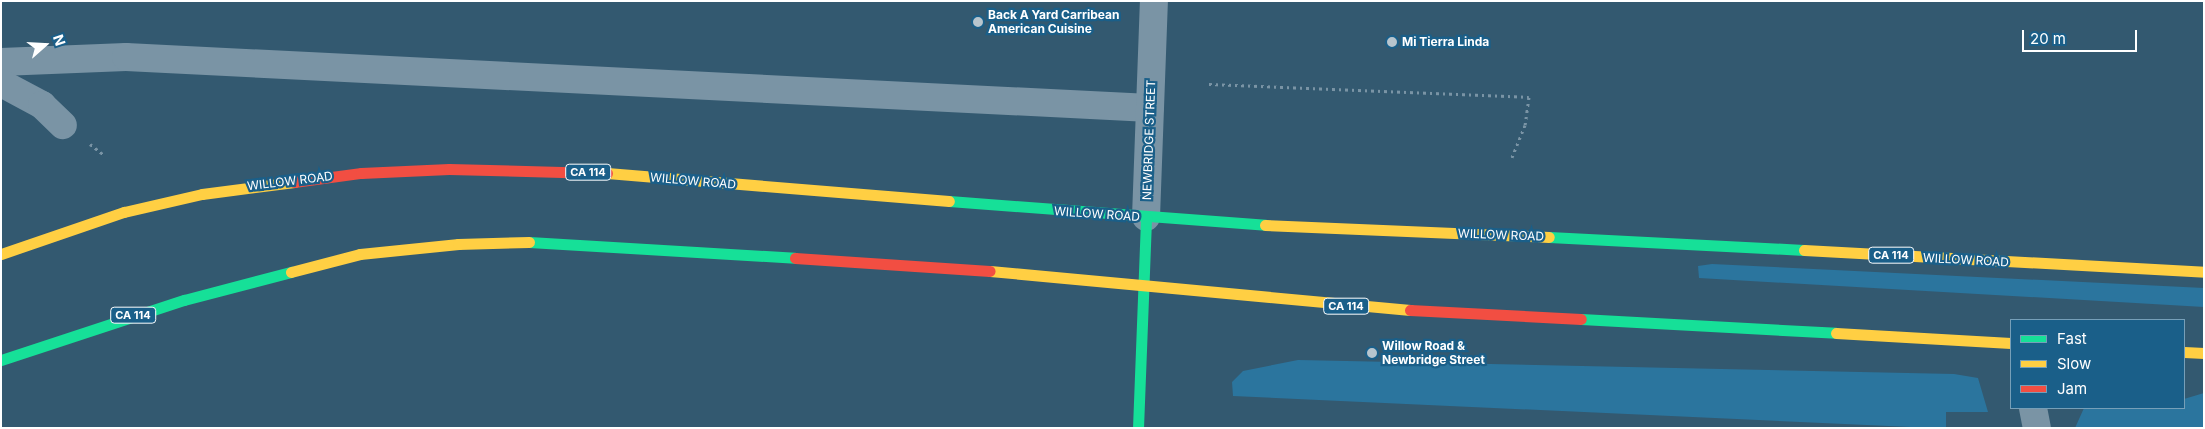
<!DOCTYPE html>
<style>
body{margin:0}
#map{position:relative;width:2205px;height:429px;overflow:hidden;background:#335970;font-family:Inter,sans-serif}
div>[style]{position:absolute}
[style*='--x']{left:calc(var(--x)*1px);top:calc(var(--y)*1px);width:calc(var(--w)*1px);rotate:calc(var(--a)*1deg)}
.green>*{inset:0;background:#2b759e}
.path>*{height:3px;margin-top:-1.5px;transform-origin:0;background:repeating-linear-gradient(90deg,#7a94a5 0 2.5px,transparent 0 6.5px)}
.street>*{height:28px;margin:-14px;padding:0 14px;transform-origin:14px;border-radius:14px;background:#7a94a5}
.fast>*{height:11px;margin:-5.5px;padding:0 5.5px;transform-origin:5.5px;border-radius:5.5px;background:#16e098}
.slow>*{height:11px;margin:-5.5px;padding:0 5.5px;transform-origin:5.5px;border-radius:5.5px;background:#ffcf43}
.jam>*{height:11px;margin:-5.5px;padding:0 5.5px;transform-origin:5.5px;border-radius:5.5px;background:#f24e42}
.dots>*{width:14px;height:14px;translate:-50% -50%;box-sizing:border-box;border:2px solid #1a5f89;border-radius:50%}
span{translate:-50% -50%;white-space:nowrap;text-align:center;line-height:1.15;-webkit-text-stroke:4.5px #1a5f89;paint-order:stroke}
.shield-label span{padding:1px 4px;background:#1a5f89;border:1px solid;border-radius:4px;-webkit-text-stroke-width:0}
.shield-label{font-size:11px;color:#fff;font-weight:700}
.poi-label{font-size:12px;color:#fff;font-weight:700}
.left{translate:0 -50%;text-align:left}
.street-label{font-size:12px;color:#fff}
.frame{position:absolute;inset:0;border:2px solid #fff;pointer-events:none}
.legend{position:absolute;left:2010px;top:319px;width:175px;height:90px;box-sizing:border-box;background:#1a5f89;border:1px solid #769fb8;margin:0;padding:6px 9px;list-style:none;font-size:15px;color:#fff}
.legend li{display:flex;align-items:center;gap:10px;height:25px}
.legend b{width:25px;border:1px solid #769fb8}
.north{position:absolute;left:20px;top:20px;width:50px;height:50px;-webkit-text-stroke:4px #1a5f89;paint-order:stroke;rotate:71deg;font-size:14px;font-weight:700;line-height:20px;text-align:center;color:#fff}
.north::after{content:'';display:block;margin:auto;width:18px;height:22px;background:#fff;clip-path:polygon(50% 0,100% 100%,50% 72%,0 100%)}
.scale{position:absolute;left:2022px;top:30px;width:115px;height:22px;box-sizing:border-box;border:2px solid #fff;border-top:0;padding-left:6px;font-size:15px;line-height:18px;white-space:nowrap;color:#fff;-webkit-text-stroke:4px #1a5f89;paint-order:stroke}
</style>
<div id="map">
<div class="green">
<div style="clip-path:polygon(1712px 264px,2204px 288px,2204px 307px,1699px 278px,1698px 266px)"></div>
<div style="clip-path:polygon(1298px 360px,1954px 374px,1978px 378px,1988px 412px,1946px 412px,1946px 428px,1933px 428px,1233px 396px,1232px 382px,1243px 371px)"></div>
<div style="clip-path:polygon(2204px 393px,2204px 428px,2075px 428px,2084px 408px,2184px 408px,2184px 399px)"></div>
</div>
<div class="path">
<div style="--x:1209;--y:84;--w:320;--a:2.3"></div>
<div style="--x:1529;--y:97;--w:28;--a:98"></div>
<div style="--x:1525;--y:125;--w:35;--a:112"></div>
<div style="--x:90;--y:144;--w:16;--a:38"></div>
</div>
<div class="street">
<div style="--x:1;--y:62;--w:125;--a:-2.3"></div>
<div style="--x:126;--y:57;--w:1025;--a:2.85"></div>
<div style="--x:1;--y:83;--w:47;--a:28.2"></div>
<div style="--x:42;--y:105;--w:29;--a:44"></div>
<div style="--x:1146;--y:217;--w:216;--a:-87.9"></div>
<div style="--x:2033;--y:408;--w:20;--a:79"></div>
</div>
<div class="fast">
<div style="--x:949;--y:201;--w:317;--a:4.3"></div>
<div style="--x:1549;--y:237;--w:255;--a:2.9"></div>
<div style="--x:529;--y:242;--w:266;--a:3.4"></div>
<div style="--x:1581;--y:319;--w:255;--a:3.1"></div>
<div style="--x:1;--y:360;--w:193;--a:-18.2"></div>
<div style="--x:184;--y:300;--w:111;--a:-14.7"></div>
<div style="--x:1138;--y:428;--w:211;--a:-87.8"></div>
</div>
<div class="slow">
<div style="--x:607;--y:173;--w:343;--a:4.7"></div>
<div style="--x:1265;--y:225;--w:284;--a:2.4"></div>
<div style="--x:1804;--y:250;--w:401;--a:3.1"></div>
<div style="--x:1;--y:254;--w:130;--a:-18.9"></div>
<div style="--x:124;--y:212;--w:80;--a:-13"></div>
<div style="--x:202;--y:194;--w:93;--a:-7.4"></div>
<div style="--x:990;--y:271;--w:422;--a:5.3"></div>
<div style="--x:291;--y:272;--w:71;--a:-14.6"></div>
<div style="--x:360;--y:254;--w:99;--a:-5.8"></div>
<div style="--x:458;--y:244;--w:71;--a:-1.6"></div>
<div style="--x:1836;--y:333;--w:175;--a:3.3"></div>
<div style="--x:2184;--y:352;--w:20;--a:3"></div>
</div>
<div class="jam">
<div style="--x:294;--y:182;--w:68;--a:-7.7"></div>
<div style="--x:361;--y:173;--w:88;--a:-2.6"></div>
<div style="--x:449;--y:169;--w:158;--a:1.5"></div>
<div style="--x:795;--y:258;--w:195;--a:3.8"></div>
<div style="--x:1410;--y:310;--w:171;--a:3"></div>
</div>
<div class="dots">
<div style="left:978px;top:22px;background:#b8c5cd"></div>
<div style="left:1392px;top:42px;background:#b8c5cd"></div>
<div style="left:1372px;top:353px;background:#b8c5cd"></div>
</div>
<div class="shield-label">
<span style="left:588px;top:172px">CA 114</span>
<span style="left:1891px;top:255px">CA 114</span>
<span style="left:1346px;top:306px">CA 114</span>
<span style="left:133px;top:315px">CA 114</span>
</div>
<div class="poi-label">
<span class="left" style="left:988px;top:22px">Back A Yard Carribean<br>American Cuisine</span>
<span class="left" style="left:1402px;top:42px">Mi Tierra Linda</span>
<span class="left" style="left:1382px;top:353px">Willow Road &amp;<br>Newbridge Street</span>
</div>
<div class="street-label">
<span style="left:1149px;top:140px;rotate:-88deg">NEWBRIDGE STREET</span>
<span style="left:290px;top:181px;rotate:-7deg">WILLOW ROAD</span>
<span style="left:693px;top:181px;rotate:5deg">WILLOW ROAD</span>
<span style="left:1097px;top:214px;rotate:4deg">WILLOW ROAD</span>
<span style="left:1501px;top:235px;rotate:2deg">WILLOW ROAD</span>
<span style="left:1966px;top:260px;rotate:3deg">WILLOW ROAD</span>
</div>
<div class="frame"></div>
<ul class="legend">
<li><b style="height:6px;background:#16e098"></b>Fast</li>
<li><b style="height:6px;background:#ffcf43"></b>Slow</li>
<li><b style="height:6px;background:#f24e42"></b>Jam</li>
</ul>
<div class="north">N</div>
<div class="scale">20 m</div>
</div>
